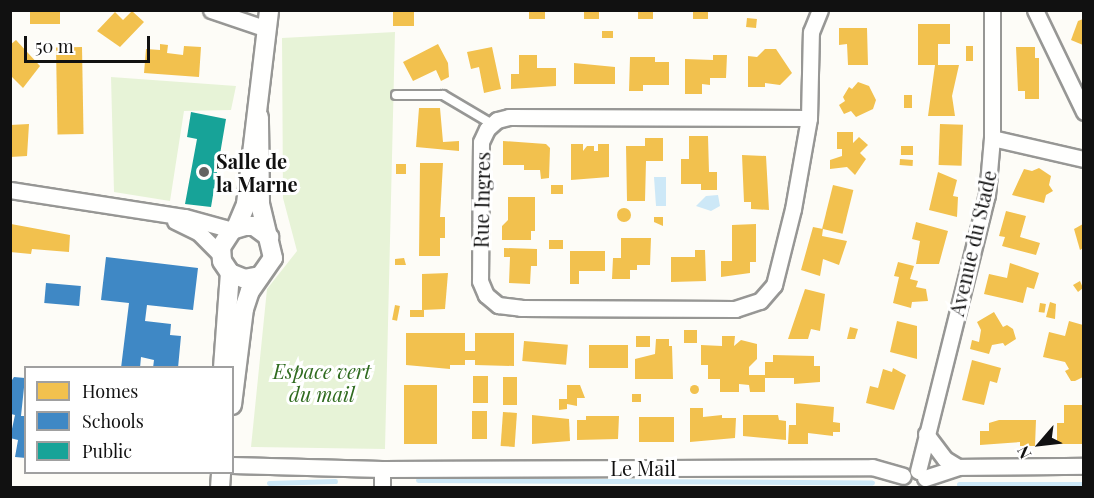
<!DOCTYPE html>
<style>
body{margin:0}
#map{position:relative;width:1094px;height:498px;overflow:hidden;background:#fdfcf7;font-family:"Playfair Display",serif}
div>[style]{position:absolute}
[style*='--x']{left:calc(var(--x)*1px);top:calc(var(--y)*1px);width:calc(var(--w)*1px);rotate:calc(var(--a)*1deg)}
.green>*{inset:0;background:#e7f3d7}
.water>*{inset:0;background:#cde8f7}
.homes>*{inset:0;background:#f2c14e;transform-origin:0 0}
.round{border-radius:50%}
.schools>*{inset:0;background:#3f88c5;transform-origin:0 0}
.public>*{inset:0;background:#17a398}
.stream>*{height:5px;margin:-2.5px;padding:0 2.5px;transform-origin:2.5px;border-radius:2.5px;background:#cde8f7}
.roads{filter:drop-shadow(2px 0 #979795) drop-shadow(-2px 0 #979795) drop-shadow(0 2px #979795) drop-shadow(0 -2px #979795)}
.service>*{height:8px;margin:-4px;padding:0 4px;transform-origin:4px;border-radius:4px;background:#fffffe}
.minor>*{height:15px;margin:-7.5px;padding:0 7.5px;transform-origin:7.5px;border-radius:7.5px;background:#fffffe}
.tertiary>*{height:18px;margin:-9px;padding:0 9px;transform-origin:9px;border-radius:9px;background:#fffffe}
.dots>*{width:16px;height:16px;translate:-50% -50%;box-sizing:border-box;border:3px solid #fff;border-radius:50%}
span{translate:-50% -50%;white-space:nowrap;text-align:center;line-height:1.15;-webkit-text-stroke:6px #fff;paint-order:stroke}
.poi-label{font-size:20px;color:#111;font-weight:700}
.left{translate:0 -50%;text-align:left}
.street-label{font-size:20px;color:#111}
.park-label{font-size:20px;color:#2f6b1f;font-style:italic}
.frame{position:absolute;inset:0;border:12px solid #111;pointer-events:none}
.legend{position:absolute;left:24px;top:366px;width:210px;height:108px;box-sizing:border-box;background:#fff;border:2px solid #a0a0a0;margin:0;padding:8px 10px;list-style:none;font-size:18px;color:#111}
.legend li{display:flex;align-items:center;gap:12px;height:30px}
.legend b{width:30px;border:2px solid #a0a0a0}
.north{position:absolute;left:1010px;top:414px;width:60px;height:60px;-webkit-text-stroke:4px #fff;paint-order:stroke;rotate:242deg;font-size:16px;font-weight:700;line-height:24px;text-align:center;color:#111}
.north::after{content:'';display:block;margin:auto;width:21px;height:27px;background:#111;clip-path:polygon(50% 0,100% 100%,50% 72%,0 100%)}
.scale{position:absolute;left:24px;top:36px;width:126px;height:27px;box-sizing:border-box;border:3px solid #111;border-top:0;padding-left:8px;font-size:18px;line-height:21px;white-space:nowrap;color:#111;-webkit-text-stroke:4px #fff;paint-order:stroke}
</style>
<div id="map">
<div class="green">
<div style="clip-path:polygon(395px 32px,385px 449px,251px 447px,267px 289px,297px 251px,283px 198px,282px 38px)"></div>
<div style="clip-path:polygon(111px 77px,236px 86px,231px 110px,184px 111px,170px 201px,114px 192px)"></div>
</div>
<div class="water">
<div style="clip-path:polygon(654px 177px,666px 177px,666px 206px,656px 206px)"></div>
<div style="clip-path:polygon(718px 195px,720px 206px,711px 211px,696px 206px,706px 196px)"></div>
</div>
<div class="homes">
<div style="left:30px;top:10px;width:30px;height:14px"></div>
<div style="left:393px;top:10px;width:21px;height:16px"></div>
<div style="left:529px;top:10px;width:16px;height:9px"></div>
<div style="left:584px;top:10px;width:15px;height:9px"></div>
<div style="left:638px;top:10px;width:15px;height:9px"></div>
<div style="left:693px;top:10px;width:15px;height:9px"></div>
<div style="clip-path:polygon(132px 11px,144px 22px,120px 47px,97px 31px,115px 12px,123px 20px)"></div>
<div style="left:747px;top:18px;width:10px;height:9px;rotate:6deg"></div>
<div style="clip-path:polygon(1083px 19px,1083px 45px,1071px 40px,1078px 21px)"></div>
<div style="clip-path:polygon(918px 24px,950px 24px,950px 44px,938px 44px,938px 65px,959px 65px,952px 96px,955px 116px,928px 116px,935px 65px,918px 65px)"></div>
<div style="clip-path:polygon(839px 28px,867px 28px,868px 65px,848px 65px,847px 44px,839px 45px)"></div>
<div style="left:602px;top:31px;width:11px;height:7px"></div>
<div style="clip-path:polygon(16px 40px,40px 66px,23px 88px,10px 75px,10px 45px)"></div>
<div style="clip-path:polygon(160px 44px,168px 45px,167px 53px,183px 55px,184px 46px,201px 47px,199px 77px,144px 73px,146px 49px,160px 50px)"></div>
<div style="clip-path:polygon(438px 44px,448px 63px,449px 77px,441px 81px,436px 70px,413px 81px,403px 62px)"></div>
<div style="left:966px;top:46px;width:7px;height:15px"></div>
<div style="left:82px;top:47px;width:87px;height:26px;rotate:89deg"></div>
<div style="clip-path:polygon(492px 47px,501px 89px,484px 93px,479px 67px,471px 69px,467px 52px)"></div>
<div style="clip-path:polygon(1016px 47px,1035px 47px,1035px 58px,1039px 58px,1039px 99px,1025px 99px,1025px 91px,1018px 91px)"></div>
<div style="clip-path:polygon(765px 49px,776px 49px,792px 73px,780px 85px,765px 83px,765px 87px,748px 87px,748px 56px,757px 57px)"></div>
<div style="clip-path:polygon(519px 55px,537px 55px,537px 68px,556px 68px,556px 86px,511px 89px,511px 74px,519px 74px)"></div>
<div style="clip-path:polygon(713px 55px,727px 55px,726px 78px,710px 78px,710px 85px,702px 84px,702px 94px,685px 94px,685px 59px,713px 60px)"></div>
<div style="clip-path:polygon(630px 57px,655px 57px,655px 62px,669px 62px,669px 85px,643px 85px,643px 91px,629px 91px)"></div>
<div style="clip-path:polygon(574px 63px,615px 67px,615px 84px,574px 84px)"></div>
<div style="clip-path:polygon(858px 82px,869px 86px,876px 100px,873px 109px,856px 117px,851px 111px,844px 114px,839px 105px,845px 101px,843px 97px,849px 87px,852px 89px)"></div>
<div style="left:904px;top:95px;width:8px;height:13px"></div>
<div style="clip-path:polygon(419px 108px,440px 108px,443px 142px,459px 141px,459px 151px,416px 147px)"></div>
<div style="clip-path:polygon(29px 124px,27px 156px,10px 157px,10px 125px)"></div>
<div style="left:940px;top:124px;width:23px;height:41px;rotate:2deg"></div>
<div style="clip-path:polygon(837px 132px,853px 132px,853px 143px,859px 137px,868px 145px,860px 153px,866px 159px,855px 175px,847px 167px,830px 169px,830px 160px,842px 156px,842px 149px,837px 149px)"></div>
<div style="clip-path:polygon(689px 136px,708px 136px,709px 172px,717px 172px,717px 190px,701px 190px,701px 184px,681px 184px,681px 159px,689px 159px)"></div>
<div style="clip-path:polygon(645px 138px,663px 138px,663px 161px,646px 161px,645px 201px,627px 201px,626px 146px,645px 146px)"></div>
<div style="clip-path:polygon(503px 141px,546px 144px,550px 148px,549px 178px,541px 179px,540px 170px,524px 170px,524px 165px,503px 165px)"></div>
<div style="clip-path:polygon(571px 144px,583px 144px,583px 151px,587px 146px,594px 146px,594px 151px,598px 151px,598px 144px,609px 144px,609px 177px,571px 180px)"></div>
<div style="left:901px;top:146px;width:12px;height:9px"></div>
<div style="clip-path:polygon(742px 155px,766px 156px,769px 210px,751px 209px,751px 202px,744px 202px)"></div>
<div style="left:900px;top:159px;width:13px;height:6px;rotate:4deg"></div>
<div style="clip-path:polygon(420px 163px,443px 163px,440px 217px,445px 217px,445px 238px,440px 238px,440px 256px,419px 256px)"></div>
<div style="left:396px;top:164px;width:10px;height:10px"></div>
<div style="clip-path:polygon(1039px 168px,1051px 176px,1049px 185px,1053px 191px,1046px 195px,1044px 203px,1012px 195px,1024px 169px,1032px 171px)"></div>
<div style="clip-path:polygon(938px 172px,957px 180px,953px 196px,958px 197px,957px 217px,929px 210px)"></div>
<div style="left:551px;top:185px;width:12px;height:9px"></div>
<div style="left:833px;top:185px;width:21px;height:45px;rotate:14deg"></div>
<div style="clip-path:polygon(508px 197px,535px 197px,535px 231px,531px 231px,531px 240px,502px 240px,502px 226px,508px 220px)"></div>
<div class="round" style="left:617px;top:208px;width:14px;height:14px"></div>
<div style="clip-path:polygon(1006px 211px,1026px 216px,1020px 237px,1040px 243px,1036px 255px,1002px 246px,1005px 237px,999px 236px)"></div>
<div style="clip-path:polygon(654px 217px,663px 217px,663px 226px,654px 222px)"></div>
<div style="clip-path:polygon(916px 222px,948px 231px,939px 264px,916px 264px,920px 241px,912px 239px)"></div>
<div style="clip-path:polygon(11px 224px,70px 235px,69px 252px,32px 249px,31px 254px,10px 252px)"></div>
<div style="clip-path:polygon(756px 224px,756px 262px,750px 262px,750px 273px,721px 277px,721px 261px,732px 261px,732px 225px)"></div>
<div style="clip-path:polygon(1083px 224px,1083px 248px,1080px 250px,1074px 229px)"></div>
<div style="clip-path:polygon(813px 227px,823px 229px,822px 236px,847px 241px,839px 265px,823px 259px,820px 276px,801px 270px)"></div>
<div style="clip-path:polygon(621px 238px,651px 238px,650px 265px,637px 265px,637px 270px,630px 270px,630px 279px,612px 279px,613px 258px,621px 258px)"></div>
<div style="left:549px;top:240px;width:14px;height:9px"></div>
<div style="clip-path:polygon(504px 248px,537px 249px,537px 266px,531px 266px,530px 284px,509px 283px,510px 257px,504px 257px)"></div>
<div style="clip-path:polygon(695px 250px,705px 250px,706px 281px,671px 282px,671px 257px,695px 257px)"></div>
<div style="clip-path:polygon(570px 251px,605px 251px,605px 271px,579px 271px,579px 284px,570px 284px)"></div>
<div style="clip-path:polygon(404px 258px,406px 265px,395px 265px,395px 259px)"></div>
<div style="clip-path:polygon(898px 262px,914px 266px,910px 279px,918px 281px,916px 287px,926px 289px,928px 301px,912px 302px,911px 308px,893px 303px,899px 277px,894px 276px)"></div>
<div style="clip-path:polygon(1010px 263px,1039px 273px,1034px 289px,1027px 287px,1023px 303px,984px 294px,989px 274px,1007px 278px)"></div>
<div style="clip-path:polygon(448px 273px,445px 309px,422px 310px,422px 274px)"></div>
<div style="clip-path:polygon(1080px 281px,1083px 288px,1078px 292px,1073px 285px)"></div>
<div style="clip-path:polygon(805px 289px,825px 294px,820px 331px,811px 329px,808px 339px,788px 339px)"></div>
<div style="clip-path:polygon(1050px 302px,1056px 304px,1055px 319px,1046px 317px)"></div>
<div style="left:1040px;top:303px;width:6px;height:9px;rotate:9deg"></div>
<div style="left:395px;top:305px;width:5px;height:15px;rotate:11deg"></div>
<div style="left:410px;top:310px;width:14px;height:7px"></div>
<div style="clip-path:polygon(994px 312px,1003px 327px,1007px 325px,1013px 329px,1016px 339px,1005px 346px,1003px 343px,992px 345px,989px 354px,970px 349px,972px 340px,979px 342px,981px 330px,977px 322px)"></div>
<div style="clip-path:polygon(897px 321px,917px 326px,917px 359px,890px 352px)"></div>
<div style="clip-path:polygon(1069px 321px,1083px 325px,1083px 377px,1075px 381px,1071px 381px,1065px 371px,1069px 369px,1065px 362px,1043px 357px,1049px 332px,1065px 336px)"></div>
<div style="clip-path:polygon(850px 327px,858px 329px,855px 339px,847px 339px)"></div>
<div style="left:684px;top:330px;width:13px;height:13px"></div>
<div style="clip-path:polygon(406px 333px,465px 333px,465px 351px,475px 351px,475px 333px,514px 333px,514px 366px,475px 365px,475px 360px,465px 360px,465px 365px,450px 365px,450px 369px,406px 365px)"></div>
<div style="left:636px;top:336px;width:14px;height:11px"></div>
<div style="clip-path:polygon(722px 336px,735px 336px,734px 346px,741px 340px,757px 344px,757px 359px,749px 367px,749px 375px,765px 375px,765px 362px,773px 362px,773px 355px,814px 356px,814px 366px,820px 366px,820px 382px,794px 384px,794px 378px,765px 378px,765px 392px,750px 392px,749px 385px,739px 384px,739px 392px,720px 392px,720px 379px,708px 379px,708px 365px,701px 365px,701px 345px,722px 346px)"></div>
<div style="clip-path:polygon(656px 339px,669px 339px,669px 346px,672px 346px,673px 379px,635px 379px,635px 359px,655px 354px)"></div>
<div style="left:524px;top:341px;width:44px;height:20px;rotate:5deg"></div>
<div style="left:589px;top:345px;width:39px;height:23px"></div>
<div style="clip-path:polygon(972px 360px,1001px 368px,997px 383px,990px 381px,984px 405px,962px 400px)"></div>
<div style="clip-path:polygon(893px 368px,906px 375px,894px 410px,866px 403px,870px 386px,878px 388px,883px 369px,892px 372px)"></div>
<div style="left:473px;top:376px;width:15px;height:27px"></div>
<div style="left:503px;top:377px;width:14px;height:28px"></div>
<div class="round" style="left:689.5px;top:384.5px;width:9px;height:9px"></div>
<div style="left:404px;top:385px;width:33px;height:59px"></div>
<div style="clip-path:polygon(567px 385px,580px 385px,585px 398px,577px 398px,577px 406px,567px 404px,567px 409px,559px 410px,559px 399px,567px 399px)"></div>
<div style="left:632px;top:394px;width:9px;height:8px"></div>
<div style="clip-path:polygon(796px 403px,834px 407px,833px 422px,840px 423px,840px 432px,833px 432px,833px 436px,808px 433px,808px 444px,788px 444px,789px 425px,796px 425px)"></div>
<div style="clip-path:polygon(1064px 405px,1083px 405px,1083px 444px,1057px 444px,1057px 423px,1064px 423px)"></div>
<div style="clip-path:polygon(690px 408px,703px 408px,703px 417px,722px 415px,722px 418px,736px 418px,735px 438px,690px 442px)"></div>
<div style="left:472px;top:411px;width:15px;height:28px"></div>
<div style="left:503px;top:412px;width:14px;height:34px;rotate:4deg"></div>
<div style="clip-path:polygon(532px 415px,569px 419px,570px 441px,532px 444px)"></div>
<div style="clip-path:polygon(743px 415px,778px 415px,779px 420px,786px 421px,786px 440px,743px 436px)"></div>
<div style="clip-path:polygon(586px 416px,619px 416px,618px 439px,577px 440px,577px 420px,586px 420px)"></div>
<div style="left:639px;top:417px;width:35px;height:25px"></div>
<div style="clip-path:polygon(999px 420px,1036px 420px,1035px 446px,1020px 446px,1020px 442px,980px 445px,980px 431px,989px 431px,989px 423px)"></div>
</div>
<div class="schools">
<div style="clip-path:polygon(106px 257px,198px 268px,193px 310px,147px 305px,145px 321px,171px 324px,170px 335px,181px 336px,178px 368px,153px 368px,154px 360px,141px 357px,140px 368px,121px 368px,129px 303px,101px 300px)"></div>
<div style="left:46px;top:283px;width:35px;height:20px;rotate:5deg"></div>
<div style="clip-path:polygon(14px 377px,25px 378px,21px 416px,26px 416px,26px 458px,15px 457px,18px 440px,10px 438px,15px 415px,11px 414px,10px 383px)"></div>
</div>
<div class="public">
<div style="clip-path:polygon(191px 112px,226px 119px,211px 207px,185px 204px,197px 139px,187px 137px)"></div>
</div>
<div class="stream">
<div style="--x:418;--y:480;--w:454;--a:0.3"></div>
<div style="--x:269;--y:483;--w:66;--a:-1.7"></div>
<div style="--x:959;--y:484;--w:125;--a:0"></div>
</div>
<div class="roads">
<div class="service">
<div style="--x:396;--y:95;--w:47;--a:0"></div>
<div style="--x:443;--y:95;--w:57;--a:30.6"></div>
</div>
<div class="minor">
<div style="--x:211;--y:10;--w:59;--a:18.7"></div>
<div style="--x:1035;--y:10;--w:113;--a:64.3"></div>
<div style="--x:809;--y:118;--w:300;--a:-179.8"></div>
<div style="--x:509;--y:117;--w:12;--a:166"></div>
<div style="--x:497;--y:120;--w:13;--a:138"></div>
<div style="--x:487;--y:129;--w:14;--a:115"></div>
<div style="--x:481;--y:142;--w:139;--a:90.4"></div>
<div style="--x:480;--y:281;--w:15;--a:67"></div>
<div style="--x:486;--y:295;--w:16;--a:40"></div>
<div style="--x:498;--y:305;--w:23;--a:7"></div>
<div style="--x:521;--y:308;--w:214;--a:0.3"></div>
<div style="--x:735;--y:309;--w:26;--a:-18"></div>
<div style="--x:760;--y:301;--w:21;--a:-49"></div>
<div style="--x:774;--y:285;--w:78;--a:-76"></div>
<div style="--x:793;--y:209;--w:92;--a:-80"></div>
<div style="--x:809;--y:118;--w:86;--a:-88.7"></div>
<div style="--x:811;--y:32;--w:24;--a:-68"></div>
<div style="--x:992;--y:138;--w:94;--a:12.9"></div>
<div style="--x:10;--y:190;--w:177;--a:8.8"></div>
<div style="--x:185;--y:217;--w:49;--a:15.5"></div>
<div style="--x:175;--y:221;--w:25;--a:26"></div>
<div style="--x:198;--y:232;--w:33;--a:45"></div>
<div style="--x:926;--y:434;--w:31;--a:53"></div>
<div style="--x:945;--y:459;--w:15;--a:32"></div>
<div style="--x:232;--y:465;--w:150;--a:1.5"></div>
<div style="--x:382;--y:469;--w:490;--a:-0.2"></div>
<div style="--x:872;--y:467;--w:32;--a:16"></div>
<div style="--x:918;--y:471;--w:284;--a:-76"></div>
<div style="--x:987;--y:195;--w:57;--a:-85"></div>
<div style="--x:992;--y:138;--w:128;--a:-90"></div>
<div style="--x:925;--y:478;--w:35;--a:-18"></div>
<div style="--x:958;--y:467;--w:126;--a:-0.5"></div>
<div style="--x:382;--y:488;--w:19;--a:-90"></div>
</div>
<div class="tertiary">
<div style="--x:236;--y:228;--w:26;--a:-67"></div>
<div style="--x:246;--y:204;--w:195;--a:-83.2"></div>
<div style="--x:260;--y:276;--w:15;--a:169"></div>
<div style="--x:245;--y:279;--w:16;--a:-158"></div>
<div style="--x:230;--y:273;--w:14;--a:-124"></div>
<div style="--x:222;--y:261;--w:14;--a:-94"></div>
<div style="--x:221;--y:247;--w:20;--a:-57"></div>
<div style="--x:232;--y:230;--w:14;--a:-17"></div>
<div style="--x:245;--y:226;--w:9;--a:0"></div>
<div style="--x:254;--y:226;--w:19;--a:36"></div>
<div style="--x:223;--y:368;--w:95;--a:-85.8"></div>
<div style="--x:232;--y:405;--w:97;--a:-82.9"></div>
<div style="--x:244;--y:309;--w:19;--a:-72"></div>
<div style="--x:250;--y:291;--w:40;--a:-55.1"></div>
<div style="--x:273;--y:258;--w:56;--a:-103.5"></div>
<div style="--x:260;--y:204;--w:87;--a:-90.7"></div>
<div style="--x:220;--y:488;--w:16;--a:-86"></div>
</div>
</div>
<div class="dots">
<div style="left:204px;top:172px;background:#646362"></div>
</div>
<div class="poi-label">
<span class="left" style="left:216px;top:172px">Salle de<br>la Marne</span>
</div>
<div class="street-label">
<span style="left:481px;top:200px;rotate:-89deg">Rue Ingres</span>
<span style="left:972px;top:243px;rotate:-77deg">Avenue du Stade</span>
<span style="left:643px;top:467px">Le Mail</span>
</div>
<div class="park-label">
<span style="left:322px;top:382px">Espace vert<br>du mail</span>
</div>
<div class="frame"></div>
<ul class="legend">
<li><b style="height:16px;background:#f2c14e"></b>Homes</li>
<li><b style="height:16px;background:#3f88c5"></b>Schools</li>
<li><b style="height:16px;background:#17a398"></b>Public</li>
</ul>
<div class="north">N</div>
<div class="scale">50 m</div>
</div>
